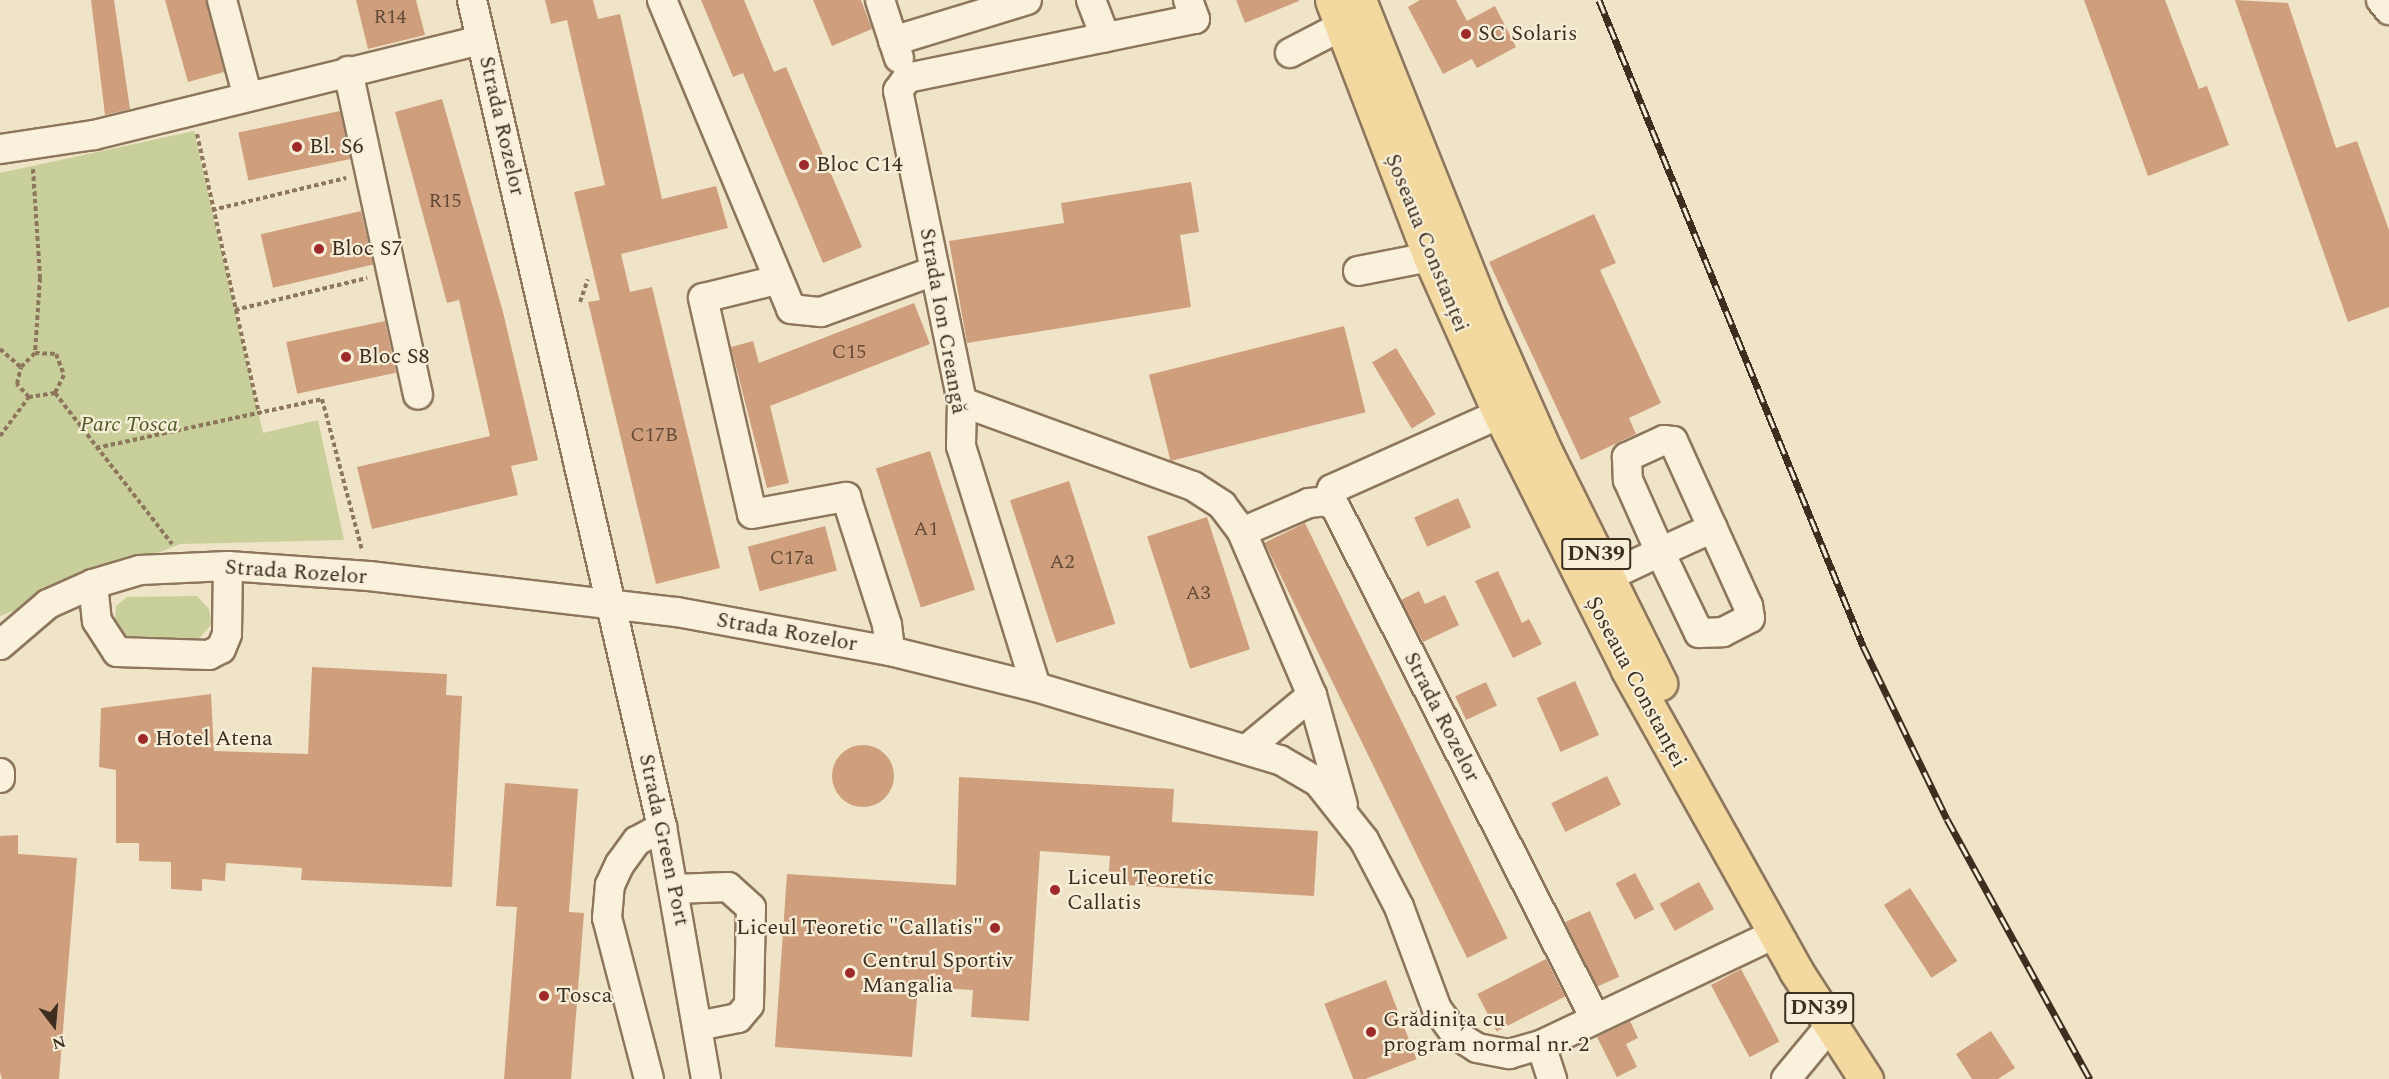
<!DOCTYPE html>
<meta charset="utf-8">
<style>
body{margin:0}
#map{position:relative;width:2389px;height:1079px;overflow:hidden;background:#f0e4c8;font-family:Spectral,serif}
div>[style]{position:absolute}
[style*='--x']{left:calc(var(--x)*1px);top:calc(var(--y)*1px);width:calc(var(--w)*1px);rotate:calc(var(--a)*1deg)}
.green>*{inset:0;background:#c9cf9b}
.building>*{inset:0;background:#cf9f7d;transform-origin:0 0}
.round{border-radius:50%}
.path>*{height:4px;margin-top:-2px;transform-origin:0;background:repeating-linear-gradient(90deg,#8d765c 0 4.5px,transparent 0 7.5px)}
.roads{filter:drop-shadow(2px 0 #8d765c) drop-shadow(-2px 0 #8d765c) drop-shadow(0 2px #8d765c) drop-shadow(0 -2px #8d765c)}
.minor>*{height:28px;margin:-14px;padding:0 14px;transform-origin:14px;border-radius:14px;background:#faf1dc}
.major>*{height:33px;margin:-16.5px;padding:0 16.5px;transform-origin:16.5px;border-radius:16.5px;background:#f3d9a0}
.rail>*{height:7px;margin-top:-3.5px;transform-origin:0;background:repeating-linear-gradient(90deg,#f7eed8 0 14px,#3d2e20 0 28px);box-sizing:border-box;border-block:2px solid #3d2e20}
.dots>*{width:16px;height:16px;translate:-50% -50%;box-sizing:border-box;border:3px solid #f7eed8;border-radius:50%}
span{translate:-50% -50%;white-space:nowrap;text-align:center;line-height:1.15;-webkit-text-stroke:4.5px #f7eed8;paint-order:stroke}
.number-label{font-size:20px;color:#624a37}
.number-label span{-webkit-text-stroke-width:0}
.shield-label span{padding:2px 4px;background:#f7eed8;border:2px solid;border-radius:4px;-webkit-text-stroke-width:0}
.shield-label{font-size:21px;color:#3d2e20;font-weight:700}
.poi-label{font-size:22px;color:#3d2e20}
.left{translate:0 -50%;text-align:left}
.right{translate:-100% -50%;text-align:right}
.street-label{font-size:22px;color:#3d2e20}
.park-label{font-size:22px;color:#4d5a26;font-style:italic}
.north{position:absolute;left:24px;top:995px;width:60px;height:60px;-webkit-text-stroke:4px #f7eed8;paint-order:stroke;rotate:164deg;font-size:16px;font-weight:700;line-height:24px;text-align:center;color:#3d2e20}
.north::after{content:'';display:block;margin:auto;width:21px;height:27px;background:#3d2e20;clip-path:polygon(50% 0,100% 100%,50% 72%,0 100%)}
</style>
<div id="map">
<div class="green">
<div style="clip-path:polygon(194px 131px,263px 433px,318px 420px,344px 540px,180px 544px,0 616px,0 173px)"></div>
<div style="clip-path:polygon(197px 596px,209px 609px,212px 624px,194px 644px,125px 642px,115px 625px,116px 606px,127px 597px)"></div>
</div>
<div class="building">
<div style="clip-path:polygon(91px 0,114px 0,130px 109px,105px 115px)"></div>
<div style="clip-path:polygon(165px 0,206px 0,224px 72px,188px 82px)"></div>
<div style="clip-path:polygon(356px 0,416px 0,425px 35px,368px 49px)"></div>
<div style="clip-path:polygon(545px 0,593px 0,598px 19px,620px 14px,662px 199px,716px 186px,728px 228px,621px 254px,630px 292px,652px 287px,720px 568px,656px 584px,588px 302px,600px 300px,574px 192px,605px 185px,567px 20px,551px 24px)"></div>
<div style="clip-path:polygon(701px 0,744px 0,774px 72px,786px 67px,862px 247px,823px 263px,743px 73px,733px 77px)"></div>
<div style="clip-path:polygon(813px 0,861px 0,872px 29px,832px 46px)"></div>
<div style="clip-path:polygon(1236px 0,1299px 0,1299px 1px,1245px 23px)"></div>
<div style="clip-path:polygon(1420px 0,1456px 0,1467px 21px,1495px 6px,1516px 47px,1477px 68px,1472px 59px,1443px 74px,1408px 7px)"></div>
<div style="clip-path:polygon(2084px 0,2165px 0,2199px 89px,2207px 86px,2229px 145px,2148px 176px)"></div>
<div style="clip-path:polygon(2235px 0,2288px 3px,2336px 148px,2357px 141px,2389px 230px,2389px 307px,2348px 322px)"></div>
<div style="clip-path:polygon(442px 99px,503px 312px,538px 460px,511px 466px,518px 495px,372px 529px,357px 467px,490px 436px,459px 300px,447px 303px,395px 112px)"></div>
<div style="left:340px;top:111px;width:49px;height:104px;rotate:78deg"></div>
<div style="clip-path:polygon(1191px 182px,1199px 232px,1180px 235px,1191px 307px,967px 343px,949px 241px,1064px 223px,1061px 203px)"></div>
<div style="left:361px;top:211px;width:55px;height:103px;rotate:77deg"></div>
<div style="clip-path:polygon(1594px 214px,1616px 263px,1600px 270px,1661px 403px,1629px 418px,1636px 434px,1581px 460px,1489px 262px)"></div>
<div style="clip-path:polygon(914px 303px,930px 344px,770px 406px,789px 483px,767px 488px,731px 347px,753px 341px,759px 363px)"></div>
<div style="left:385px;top:321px;width:53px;height:101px;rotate:78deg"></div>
<div style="left:1344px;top:326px;width:89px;height:201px;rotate:76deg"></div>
<div style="left:1396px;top:348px;width:77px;height:28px;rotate:59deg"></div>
<div style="left:930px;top:451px;width:146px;height:57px;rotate:72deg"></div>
<div style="left:1069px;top:481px;width:150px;height:62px;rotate:72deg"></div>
<div style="left:1458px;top:498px;width:32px;height:48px;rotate:66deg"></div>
<div style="left:1207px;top:517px;width:139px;height:63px;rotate:72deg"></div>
<div style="left:1305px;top:523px;width:462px;height:45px;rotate:64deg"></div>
<div style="left:825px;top:526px;width:46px;height:80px;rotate:75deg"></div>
<div style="clip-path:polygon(1498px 571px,1522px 623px,1529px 619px,1542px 644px,1513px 658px,1475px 581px)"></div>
<div style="clip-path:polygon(1419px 591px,1425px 604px,1445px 595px,1459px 625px,1423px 642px,1401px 600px)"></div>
<div style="clip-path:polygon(312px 667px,447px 674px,446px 695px,462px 696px,452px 887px,301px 880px,302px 868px,226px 863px,225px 881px,202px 879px,202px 891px,171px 889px,171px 862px,139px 861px,139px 843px,116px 843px,116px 770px,99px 767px,101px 708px,211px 694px,214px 751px,308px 754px)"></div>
<div style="left:1575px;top:681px;width:59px;height:42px;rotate:66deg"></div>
<div style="left:1486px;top:682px;width:26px;height:34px;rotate:65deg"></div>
<div class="round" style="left:832px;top:745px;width:62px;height:62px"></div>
<div style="left:1607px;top:776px;width:32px;height:62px;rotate:64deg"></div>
<div style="clip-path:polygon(959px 777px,1174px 789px,1172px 822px,1318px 831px,1314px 896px,1108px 884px,1110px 856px,1040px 851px,1029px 1021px,971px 1017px,973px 990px,918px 987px,912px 1057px,775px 1047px,787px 874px,956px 885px)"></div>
<div style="clip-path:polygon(505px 783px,578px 789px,569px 912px,584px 913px,571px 1079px,504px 1079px,517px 907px,496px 906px)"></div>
<div style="clip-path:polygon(18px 835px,18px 854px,77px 858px,59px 1079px,2px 1079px,0 1072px,0 836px)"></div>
<div style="left:1635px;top:873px;width:41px;height:22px;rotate:62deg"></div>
<div style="left:1699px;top:882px;width:31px;height:45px;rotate:61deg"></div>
<div style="left:1910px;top:888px;width:87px;height:31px;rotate:57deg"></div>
<div style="left:1590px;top:911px;width:72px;height:27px;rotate:66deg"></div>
<div style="left:1546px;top:959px;width:42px;height:77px;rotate:63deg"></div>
<div style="left:1741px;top:969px;width:82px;height:34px;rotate:62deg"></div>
<div style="left:1386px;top:980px;width:85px;height:66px;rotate:69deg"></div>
<div style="clip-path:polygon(1630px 1021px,1638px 1038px,1626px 1044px,1637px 1067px,1617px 1077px,1597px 1037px)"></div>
<div style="clip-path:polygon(1991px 1031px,2015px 1068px,1998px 1079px,1972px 1079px,1956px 1054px)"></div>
</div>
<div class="path">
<div style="--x:197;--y:134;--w:286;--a:77.5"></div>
<div style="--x:33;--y:169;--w:109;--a:86.3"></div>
<div style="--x:40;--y:278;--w:75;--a:93.8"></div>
<div style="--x:212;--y:210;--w:138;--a:-13.4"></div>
<div style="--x:580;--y:302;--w:24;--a:-71"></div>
<div style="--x:235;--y:310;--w:136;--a:-13.6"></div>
<div style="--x:0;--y:349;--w:28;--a:41"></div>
<div style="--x:35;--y:353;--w:21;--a:3"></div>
<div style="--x:56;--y:354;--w:22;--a:69"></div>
<div style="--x:64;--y:375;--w:20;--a:117"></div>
<div style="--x:55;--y:393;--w:26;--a:171"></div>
<div style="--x:29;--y:397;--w:18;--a:-133"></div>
<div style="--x:17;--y:384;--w:17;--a:-77"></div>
<div style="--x:21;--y:367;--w:20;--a:-45"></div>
<div style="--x:55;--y:393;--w:191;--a:52.2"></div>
<div style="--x:0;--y:436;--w:49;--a:-53.4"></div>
<div style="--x:96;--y:448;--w:231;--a:-12.2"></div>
<div style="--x:322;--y:399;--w:156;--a:75.2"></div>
</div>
<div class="roads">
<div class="minor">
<div style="--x:222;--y:0;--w:97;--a:75.1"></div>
<div style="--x:472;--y:0;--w:849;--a:77.06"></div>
<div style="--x:662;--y:827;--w:256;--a:80.1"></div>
<div style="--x:662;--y:0;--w:335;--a:67.3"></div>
<div style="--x:791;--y:309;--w:30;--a:6"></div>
<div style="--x:821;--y:312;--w:120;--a:-19.9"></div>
<div style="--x:880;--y:0;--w:61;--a:71.9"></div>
<div style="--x:1091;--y:0;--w:40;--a:69"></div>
<div style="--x:2381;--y:0;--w:13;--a:51"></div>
<div style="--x:893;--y:41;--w:140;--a:-17"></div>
<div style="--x:1290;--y:53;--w:59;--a:-27.4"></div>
<div style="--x:348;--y:71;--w:331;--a:77.8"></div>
<div style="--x:0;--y:149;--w:95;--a:-8.5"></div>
<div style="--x:94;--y:135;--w:398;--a:-13.8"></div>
<div style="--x:1358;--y:271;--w:73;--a:-11"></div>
<div style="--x:777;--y:280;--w:76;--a:166.3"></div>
<div style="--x:703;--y:298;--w:221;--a:77.2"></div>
<div style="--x:752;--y:514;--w:96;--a:-10.3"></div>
<div style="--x:846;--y:497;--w:134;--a:72.2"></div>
<div style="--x:887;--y:625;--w:26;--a:83"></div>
<div style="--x:962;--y:402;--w:246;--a:20"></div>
<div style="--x:1193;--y:486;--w:35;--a:33"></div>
<div style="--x:1222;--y:505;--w:34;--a:53"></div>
<div style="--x:1242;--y:532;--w:177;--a:66.8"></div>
<div style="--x:1312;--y:695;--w:85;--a:140.3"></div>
<div style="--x:1327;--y:501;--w:13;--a:-67"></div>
<div style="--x:1332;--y:489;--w:184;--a:-24.1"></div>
<div style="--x:1242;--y:532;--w:73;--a:-23.4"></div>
<div style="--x:1309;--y:503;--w:18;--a:-6"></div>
<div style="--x:1327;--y:501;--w:11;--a:38"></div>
<div style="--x:1336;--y:508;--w:572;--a:63.08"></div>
<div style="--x:1607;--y:577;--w:59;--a:-25.3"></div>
<div style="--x:1660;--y:552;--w:90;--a:64.3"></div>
<div style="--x:1699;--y:633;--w:24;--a:-2"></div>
<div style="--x:1723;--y:632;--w:30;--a:-27"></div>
<div style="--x:1750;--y:618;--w:12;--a:-99"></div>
<div style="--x:1748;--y:606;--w:181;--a:-114.4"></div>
<div style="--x:1673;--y:441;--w:9;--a:-174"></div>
<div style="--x:1664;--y:440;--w:41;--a:155.3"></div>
<div style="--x:1627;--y:457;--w:23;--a:88"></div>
<div style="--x:1628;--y:480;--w:79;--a:66"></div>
<div style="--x:1660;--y:552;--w:58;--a:-24.4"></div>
<div style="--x:93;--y:584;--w:37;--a:84"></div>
<div style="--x:97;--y:621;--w:37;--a:57"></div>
<div style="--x:117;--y:652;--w:92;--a:1.9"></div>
<div style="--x:209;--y:655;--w:13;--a:-27"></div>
<div style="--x:221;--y:649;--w:16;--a:-68"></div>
<div style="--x:227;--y:634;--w:68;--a:-89.2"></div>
<div style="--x:0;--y:645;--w:63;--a:-40.5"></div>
<div style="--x:48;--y:604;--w:49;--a:-24"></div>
<div style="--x:93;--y:584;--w:49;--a:-16.6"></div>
<div style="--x:140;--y:570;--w:88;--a:-2.6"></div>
<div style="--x:228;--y:566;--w:141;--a:4.1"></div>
<div style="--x:369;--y:576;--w:310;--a:6.7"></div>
<div style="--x:677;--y:612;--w:217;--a:10.4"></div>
<div style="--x:890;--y:651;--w:150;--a:13.9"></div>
<div style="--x:1036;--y:687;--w:255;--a:16.7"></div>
<div style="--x:1280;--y:760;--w:44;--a:30.1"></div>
<div style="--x:1318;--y:782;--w:74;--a:51.6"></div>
<div style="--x:1364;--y:840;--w:76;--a:62.4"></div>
<div style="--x:1399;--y:907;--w:109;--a:69.6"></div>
<div style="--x:1437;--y:1009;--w:31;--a:54"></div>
<div style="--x:1455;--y:1034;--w:26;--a:32"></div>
<div style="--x:1477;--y:1048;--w:33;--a:11"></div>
<div style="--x:1509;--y:1054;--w:33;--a:-16"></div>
<div style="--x:1541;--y:1045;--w:259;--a:-25.4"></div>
<div style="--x:1036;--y:687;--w:252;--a:-107.3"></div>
<div style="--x:961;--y:446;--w:44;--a:-88.7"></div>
<div style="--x:962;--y:402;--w:318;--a:-101.6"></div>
<div style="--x:898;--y:91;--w:16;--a:-55"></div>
<div style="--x:907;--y:78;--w:294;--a:-11.6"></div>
<div style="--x:1195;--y:19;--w:20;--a:-110"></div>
<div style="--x:1312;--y:695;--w:114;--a:74.3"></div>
<div style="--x:0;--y:773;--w:5;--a:90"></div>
<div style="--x:675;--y:889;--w:53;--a:-2.2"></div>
<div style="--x:728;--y:887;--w:31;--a:42"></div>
<div style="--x:751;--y:908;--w:97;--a:91.2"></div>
<div style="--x:749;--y:1005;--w:17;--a:130"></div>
<div style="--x:738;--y:1018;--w:41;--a:168.7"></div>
<div style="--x:1541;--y:1045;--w:36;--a:72"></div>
<div style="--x:649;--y:1079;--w:166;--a:-104.6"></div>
<div style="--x:607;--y:918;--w:33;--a:-85"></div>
<div style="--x:610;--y:885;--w:23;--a:-65"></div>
<div style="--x:620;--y:864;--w:29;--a:-54"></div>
<div style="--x:637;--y:841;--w:29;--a:-29"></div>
<div style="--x:1786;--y:1079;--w:69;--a:-50.3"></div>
</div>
<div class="major">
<div style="--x:1332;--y:0;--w:275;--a:69.1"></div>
<div style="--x:1430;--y:257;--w:172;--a:66"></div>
<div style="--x:1500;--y:414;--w:286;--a:63.4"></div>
<div style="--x:1628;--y:670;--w:345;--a:60.8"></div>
<div style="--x:1796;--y:971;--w:129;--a:57.1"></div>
<div style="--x:1359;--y:0;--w:345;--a:68.2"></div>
<div style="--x:1487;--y:320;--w:145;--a:66.1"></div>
<div style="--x:1546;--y:453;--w:257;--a:63.6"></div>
</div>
</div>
<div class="rail">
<div style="--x:1599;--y:0;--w:698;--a:67.77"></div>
<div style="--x:1863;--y:646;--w:192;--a:64.1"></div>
<div style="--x:1947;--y:819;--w:297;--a:61.2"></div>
</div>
<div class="dots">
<div style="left:1466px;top:34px;background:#9e2a2b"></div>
<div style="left:297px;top:147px;background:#9e2a2b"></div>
<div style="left:804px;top:165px;background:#9e2a2b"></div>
<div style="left:319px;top:249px;background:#9e2a2b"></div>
<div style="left:346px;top:357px;background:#9e2a2b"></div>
<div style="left:143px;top:739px;background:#9e2a2b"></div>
<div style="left:1055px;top:890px;background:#9e2a2b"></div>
<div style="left:995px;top:928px;background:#9e2a2b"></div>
<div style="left:850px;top:973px;background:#9e2a2b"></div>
<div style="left:544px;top:996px;background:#9e2a2b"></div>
<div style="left:1371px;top:1032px;background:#9e2a2b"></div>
</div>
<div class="number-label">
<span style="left:390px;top:17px">R14</span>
<span style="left:445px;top:201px">R15</span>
<span style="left:849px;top:352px">C15</span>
<span style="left:654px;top:435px">C17B</span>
<span style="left:926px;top:529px">A1</span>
<span style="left:792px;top:558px">C17a</span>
<span style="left:1062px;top:562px">A2</span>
<span style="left:1198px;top:593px">A3</span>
</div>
<div class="shield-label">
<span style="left:1596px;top:554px">DN39</span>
<span style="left:1819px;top:1008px">DN39</span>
</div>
<div class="poi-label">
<span class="left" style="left:1478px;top:34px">SC Solaris</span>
<span class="left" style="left:309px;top:147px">Bl. S6</span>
<span class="left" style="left:816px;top:165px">Bloc C14</span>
<span class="left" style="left:331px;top:249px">Bloc S7</span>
<span class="left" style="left:358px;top:357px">Bloc S8</span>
<span class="left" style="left:155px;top:739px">Hotel Atena</span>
<span class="left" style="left:1067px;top:890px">Liceul Teoretic<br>Callatis</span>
<span class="right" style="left:983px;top:928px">Liceul Teoretic "Callatis"</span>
<span class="left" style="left:862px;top:973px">Centrul Sportiv<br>Mangalia</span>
<span class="left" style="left:556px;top:996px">Tosca</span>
<span class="left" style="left:1383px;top:1032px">Grădinița cu<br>program normal nr. 2</span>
</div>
<div class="street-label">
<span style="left:502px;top:126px;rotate:77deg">Strada Rozelor</span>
<span style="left:1427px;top:243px;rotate:68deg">Șoseaua Constanței</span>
<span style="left:943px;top:321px;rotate:80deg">Strada Ion Creangă</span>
<span style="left:296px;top:572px;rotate:4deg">Strada Rozelor</span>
<span style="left:787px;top:632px;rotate:10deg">Strada Rozelor</span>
<span style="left:1636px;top:682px;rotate:62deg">Șoseaua Constanței</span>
<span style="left:1442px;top:717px;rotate:63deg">Strada Rozelor</span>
<span style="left:664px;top:840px;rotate:78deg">Strada Green Port</span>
</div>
<div class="park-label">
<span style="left:129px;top:425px">Parc Tosca</span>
</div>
<div class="north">N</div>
</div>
